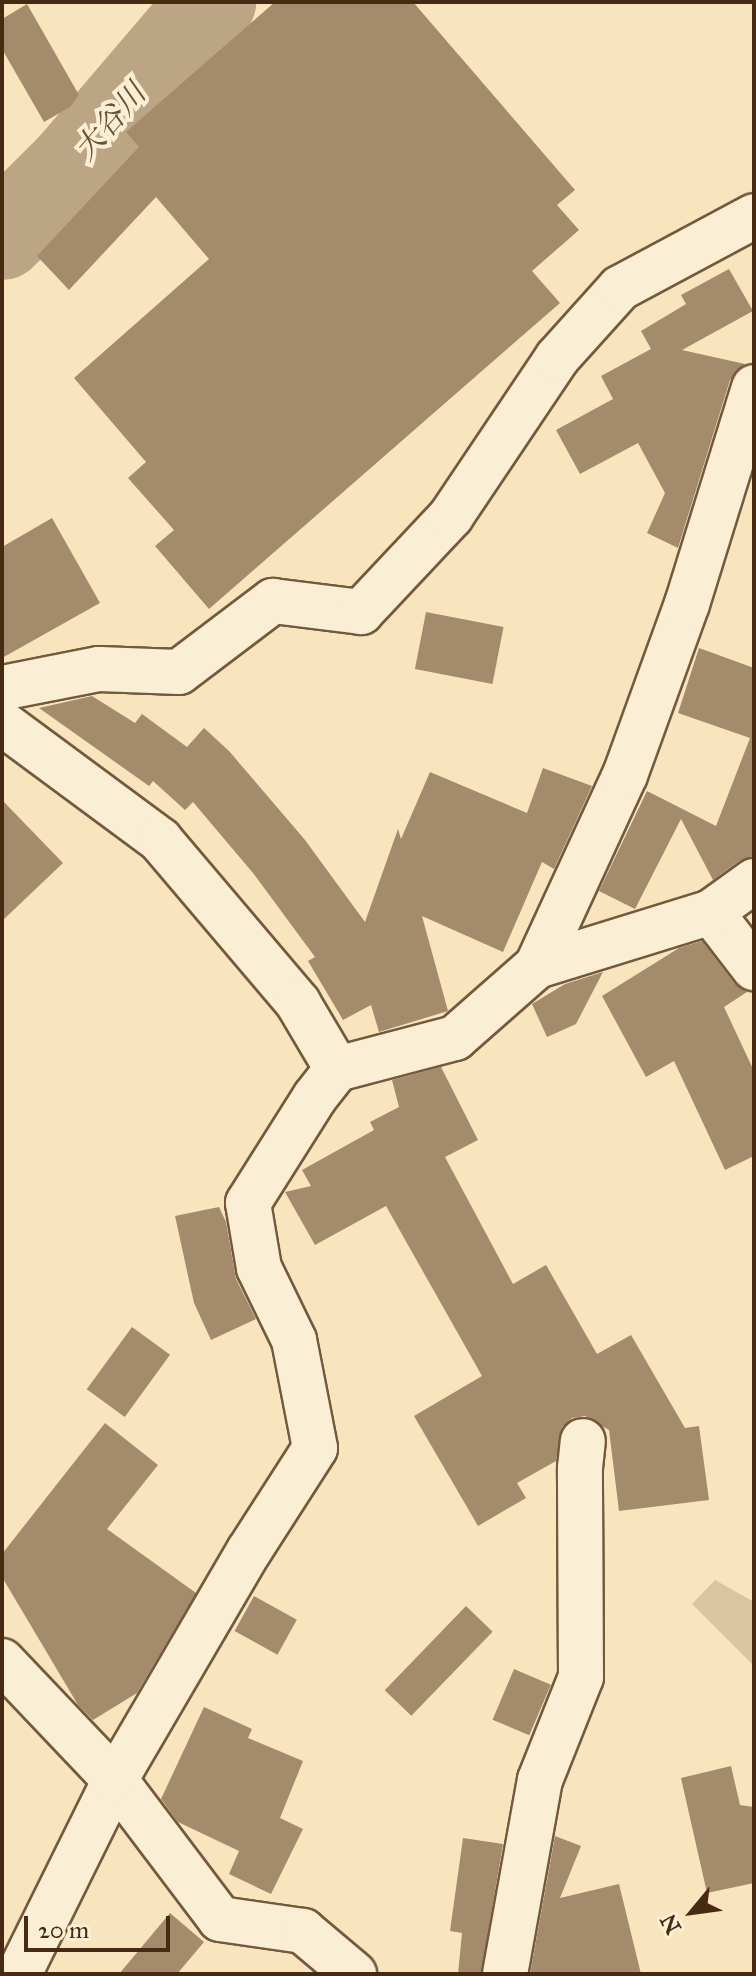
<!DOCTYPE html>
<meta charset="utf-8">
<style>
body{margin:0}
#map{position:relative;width:756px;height:1976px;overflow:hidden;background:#f8e5be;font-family:"IM FELL Great Primer","Noto Serif JP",serif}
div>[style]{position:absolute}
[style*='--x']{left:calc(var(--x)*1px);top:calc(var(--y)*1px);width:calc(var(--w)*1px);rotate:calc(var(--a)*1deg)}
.green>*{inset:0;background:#dac5a1}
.river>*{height:88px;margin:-44px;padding:0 44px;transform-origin:44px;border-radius:44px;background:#bca584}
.building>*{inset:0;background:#a48b6b;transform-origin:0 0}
.roads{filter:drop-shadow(2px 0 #74593d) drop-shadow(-2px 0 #74593d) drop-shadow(0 2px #74593d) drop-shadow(0 -2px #74593d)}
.minor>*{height:44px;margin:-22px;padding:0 22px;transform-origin:22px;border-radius:22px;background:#faeed5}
span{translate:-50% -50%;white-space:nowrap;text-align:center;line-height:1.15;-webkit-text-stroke:8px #faeed5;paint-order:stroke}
.water-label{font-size:30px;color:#6b4f34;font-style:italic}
.frame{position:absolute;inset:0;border:4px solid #482a12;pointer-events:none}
.north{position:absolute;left:652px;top:1872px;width:80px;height:80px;-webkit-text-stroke:6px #faeed5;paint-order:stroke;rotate:241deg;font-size:22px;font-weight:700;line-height:32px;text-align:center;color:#482a12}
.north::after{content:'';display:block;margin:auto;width:28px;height:36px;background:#482a12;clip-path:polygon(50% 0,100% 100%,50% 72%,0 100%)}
.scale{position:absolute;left:24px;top:1916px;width:146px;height:36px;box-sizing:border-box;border:4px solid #482a12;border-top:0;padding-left:10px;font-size:24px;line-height:28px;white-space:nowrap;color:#482a12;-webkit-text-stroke:6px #faeed5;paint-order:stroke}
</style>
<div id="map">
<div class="green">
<div style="clip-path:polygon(715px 1580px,754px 1602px,754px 1666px,692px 1604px)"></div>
</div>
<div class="river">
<div style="--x:2;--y:236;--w:99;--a:-45"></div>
<div style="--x:72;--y:166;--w:216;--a:-49.5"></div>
</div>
<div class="building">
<div style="clip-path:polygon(275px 2px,413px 2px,575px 190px,557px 205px,579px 230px,532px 271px,560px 303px,209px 609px,155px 546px,174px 530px,128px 478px,146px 462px,74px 378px,209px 259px,156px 197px,69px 290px,37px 256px,139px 147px,126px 132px)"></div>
<div style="clip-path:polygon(27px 4px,79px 95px,70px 107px,44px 122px,2px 49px,2px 19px)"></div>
<div style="clip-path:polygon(729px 269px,753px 311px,682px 350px,745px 364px,730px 380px,678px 548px,647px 533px,665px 493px,638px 443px,580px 474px,556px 430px,613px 399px,601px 376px,651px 349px,641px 331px,686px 304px,681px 295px)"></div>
<div style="clip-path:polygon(52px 518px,100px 603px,2px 658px,2px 547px)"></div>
<div style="left:426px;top:612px;width:79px;height:58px;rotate:11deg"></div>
<div style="clip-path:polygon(699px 648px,754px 668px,754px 856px,739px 861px,713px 880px,681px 819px,635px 909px,599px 891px,647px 791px,716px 826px,750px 738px,678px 713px)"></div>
<div style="clip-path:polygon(92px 696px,135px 723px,142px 714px,187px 747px,204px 728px,229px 751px,305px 840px,365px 922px,398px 829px,401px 839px,430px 772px,527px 813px,543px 768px,592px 786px,554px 869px,542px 862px,503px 952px,422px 916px,448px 1011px,379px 1032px,371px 1005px,343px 1020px,308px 961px,315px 957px,253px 873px,193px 802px,185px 810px,153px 781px,149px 786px,39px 708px)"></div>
<div style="clip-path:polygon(2px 800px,63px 863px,2px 921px)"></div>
<div style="clip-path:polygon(702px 941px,734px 983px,747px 992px,724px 1007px,754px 1071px,754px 1156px,725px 1170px,674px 1061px,646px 1077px,602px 996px,679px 948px)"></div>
<div style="clip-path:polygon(603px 972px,576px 1024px,547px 1037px,532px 1004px,565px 984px)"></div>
<div style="clip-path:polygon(441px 1067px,478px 1140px,445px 1157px,513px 1284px,546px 1265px,597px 1354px,631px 1335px,685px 1428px,699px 1426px,709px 1500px,619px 1511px,609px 1430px,585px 1416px,572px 1418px,562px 1427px,556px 1461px,517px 1483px,526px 1498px,478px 1526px,414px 1416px,482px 1376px,386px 1206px,315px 1245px,285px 1192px,311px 1186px,302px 1170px,374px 1130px,370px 1122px,399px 1107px,392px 1080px)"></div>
<div style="clip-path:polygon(219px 1207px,226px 1222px,236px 1279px,256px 1319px,211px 1340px,194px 1303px,175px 1216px)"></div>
<div style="left:132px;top:1327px;width:47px;height:77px;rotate:36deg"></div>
<div style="clip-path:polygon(105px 1423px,158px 1465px,107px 1529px,196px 1593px,137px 1693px,93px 1720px,78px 1705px,2px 1577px,2px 1554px)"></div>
<div style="left:254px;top:1596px;width:49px;height:40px;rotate:29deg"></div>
<div style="left:466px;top:1606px;width:37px;height:117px;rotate:44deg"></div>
<div style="left:514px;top:1669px;width:40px;height:55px;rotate:23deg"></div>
<div style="clip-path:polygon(204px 1707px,252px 1729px,248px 1738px,303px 1761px,280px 1818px,303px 1829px,271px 1894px,229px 1874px,239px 1851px,178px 1822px,161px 1799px)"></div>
<div style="clip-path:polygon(731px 1766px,740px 1805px,754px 1807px,754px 1883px,707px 1893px,681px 1778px)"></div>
<div style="clip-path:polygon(555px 1836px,581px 1846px,560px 1898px,619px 1884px,641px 1974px,530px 1974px)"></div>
<div style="clip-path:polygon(463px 1838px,503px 1844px,481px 1974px,458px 1974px,462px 1933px,450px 1931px)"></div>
<div style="clip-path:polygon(170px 1913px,204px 1942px,177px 1974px,119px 1974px)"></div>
</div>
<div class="roads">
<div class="minor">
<div style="--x:2;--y:688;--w:99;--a:-11.1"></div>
<div style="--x:99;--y:669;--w:80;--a:2.1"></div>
<div style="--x:179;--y:672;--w:118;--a:-37.1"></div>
<div style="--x:273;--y:601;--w:89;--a:7.1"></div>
<div style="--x:361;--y:612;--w:132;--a:-46.8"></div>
<div style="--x:451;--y:516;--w:190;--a:-56.1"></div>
<div style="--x:557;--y:358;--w:94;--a:-48"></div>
<div style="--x:620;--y:288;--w:152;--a:-28.2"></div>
<div style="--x:2;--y:723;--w:197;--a:36.5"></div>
<div style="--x:160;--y:840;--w:214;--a:49.7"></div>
<div style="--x:298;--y:1003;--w:77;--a:59.4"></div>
<div style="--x:711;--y:912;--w:71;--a:52.5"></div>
<div style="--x:537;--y:966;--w:210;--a:-65.3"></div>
<div style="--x:625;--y:775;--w:182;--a:-70.1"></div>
<div style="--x:687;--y:604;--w:227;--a:-72.8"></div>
<div style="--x:2;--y:1661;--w:164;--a:46.5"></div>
<div style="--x:115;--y:1780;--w:174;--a:52.9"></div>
<div style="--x:220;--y:1919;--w:84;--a:8.2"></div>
<div style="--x:303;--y:1931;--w:67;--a:40.1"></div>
<div style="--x:19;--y:1974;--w:216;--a:-63.7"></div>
<div style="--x:115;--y:1780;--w:265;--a:-59.7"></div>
<div style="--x:249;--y:1551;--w:122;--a:-57.3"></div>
<div style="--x:315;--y:1448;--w:110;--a:-101"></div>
<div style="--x:294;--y:1340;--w:80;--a:-115.9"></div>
<div style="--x:259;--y:1268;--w:66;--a:-99.6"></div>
<div style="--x:248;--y:1203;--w:125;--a:-57.7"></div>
<div style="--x:315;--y:1097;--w:36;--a:-52"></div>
<div style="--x:337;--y:1069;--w:122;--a:-14.7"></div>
<div style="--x:455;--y:1038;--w:109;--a:-41.3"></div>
<div style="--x:537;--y:966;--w:182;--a:-17.2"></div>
<div style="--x:711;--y:912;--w:53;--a:-35.8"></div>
<div style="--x:505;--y:1974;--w:197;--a:-79.8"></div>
<div style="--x:540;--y:1780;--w:111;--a:-68.3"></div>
<div style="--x:581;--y:1677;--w:209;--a:-90.3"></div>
<div style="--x:580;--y:1468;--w:27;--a:-84"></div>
</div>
</div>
<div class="water-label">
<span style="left:110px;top:122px;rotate:-49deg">大谷川</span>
</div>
<div class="frame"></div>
<div class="north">N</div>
<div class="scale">20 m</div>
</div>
